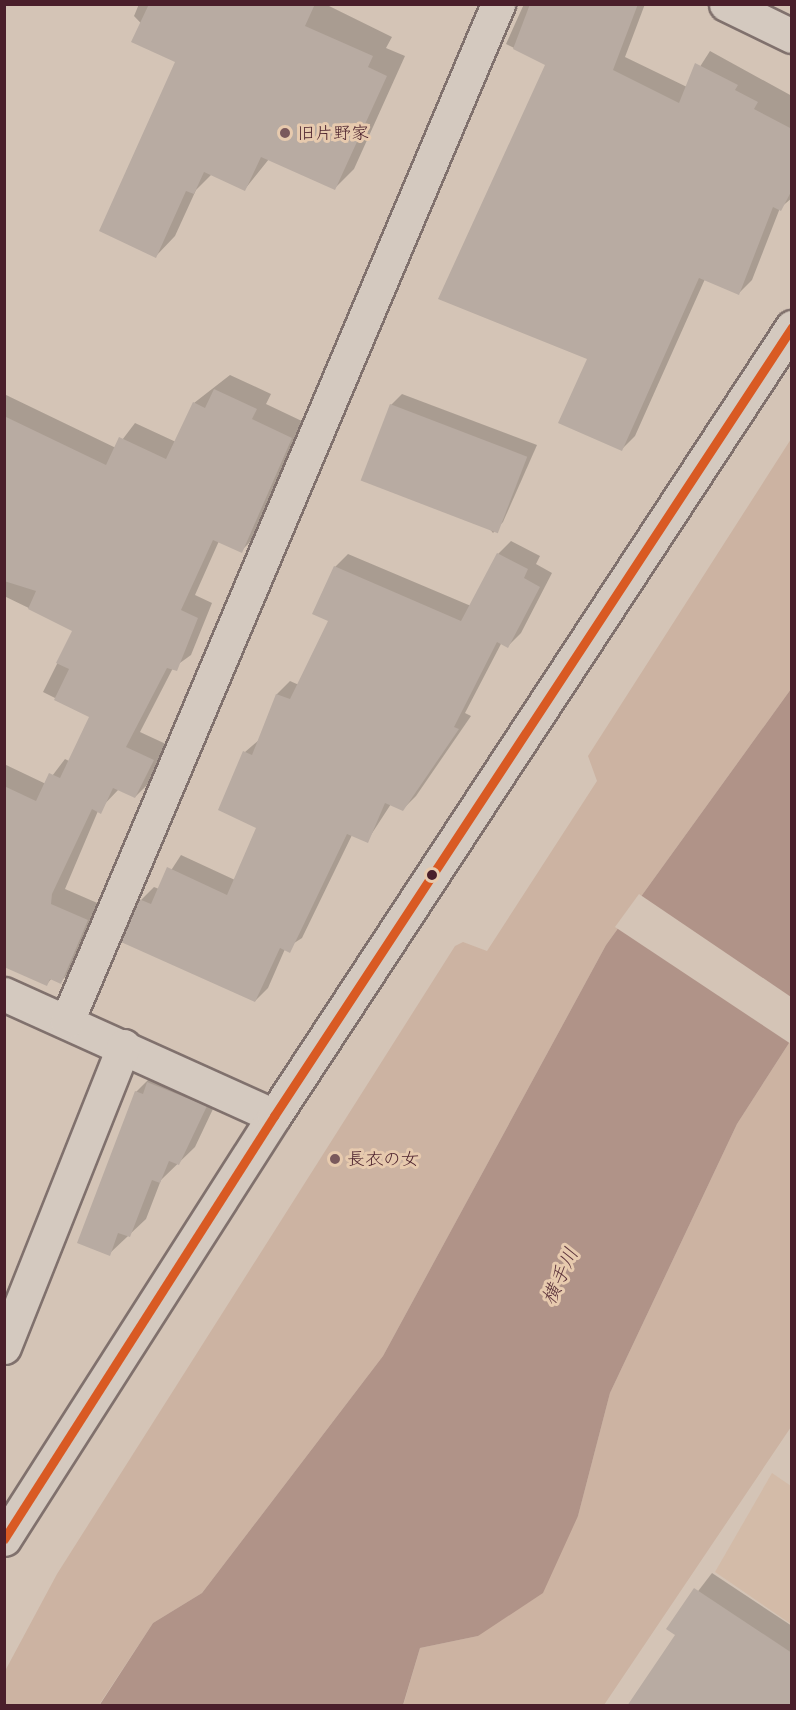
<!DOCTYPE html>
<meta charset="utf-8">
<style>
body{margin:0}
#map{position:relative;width:796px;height:1710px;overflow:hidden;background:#d4c4b6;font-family:Itim,"Klee One",sans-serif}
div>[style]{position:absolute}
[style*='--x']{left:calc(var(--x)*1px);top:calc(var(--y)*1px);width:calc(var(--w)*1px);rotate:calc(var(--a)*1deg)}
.built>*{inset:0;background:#d3bba8}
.green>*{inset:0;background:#ccb3a2}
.water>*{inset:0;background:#b09388}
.pier>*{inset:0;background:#d4c4b6}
.shadow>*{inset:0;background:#0003}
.building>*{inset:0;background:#b8aba2;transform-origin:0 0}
.roads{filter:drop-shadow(2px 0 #80716d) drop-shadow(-2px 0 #80716d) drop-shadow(0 2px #80716d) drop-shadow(0 -2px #80716d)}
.minor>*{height:33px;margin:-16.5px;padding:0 16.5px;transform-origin:16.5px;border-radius:16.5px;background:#d4c9bf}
.major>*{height:33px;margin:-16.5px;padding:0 16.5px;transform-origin:16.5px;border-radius:16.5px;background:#d4c9bf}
.bus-1>*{height:9px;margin:-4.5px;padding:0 4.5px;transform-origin:4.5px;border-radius:4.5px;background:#d95a23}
.dots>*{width:16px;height:16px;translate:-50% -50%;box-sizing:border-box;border:3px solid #e7caae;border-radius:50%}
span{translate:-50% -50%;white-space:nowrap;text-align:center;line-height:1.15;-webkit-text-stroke:6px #e7caae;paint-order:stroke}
.poi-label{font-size:18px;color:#4a1f2b}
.left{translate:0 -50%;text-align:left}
.water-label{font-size:20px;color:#5b323a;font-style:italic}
.frame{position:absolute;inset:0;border:6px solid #4a1f2b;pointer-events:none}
</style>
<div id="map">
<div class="built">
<div style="clip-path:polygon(772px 1473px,791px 1486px,791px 1624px,715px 1572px)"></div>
</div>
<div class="green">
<div style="clip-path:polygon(791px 439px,791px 689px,606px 945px,383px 1356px,202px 1593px,153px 1623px,99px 1705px,5px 1706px,5px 1671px,57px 1574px,455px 946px,463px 942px,487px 951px,597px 781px,588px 756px)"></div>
<div style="clip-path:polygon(791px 1040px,791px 1427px,604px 1705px,403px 1706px,420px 1648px,478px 1636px,578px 1516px,610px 1393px,737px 1124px)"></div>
</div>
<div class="water">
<div style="clip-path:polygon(791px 689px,791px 1040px,737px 1124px,610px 1393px,578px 1516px,543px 1593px,478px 1636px,420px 1648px,403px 1705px,99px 1706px,153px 1623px,202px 1593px,383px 1356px,606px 945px)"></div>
</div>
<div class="pier">
<div style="clip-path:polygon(639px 894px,791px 997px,791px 1044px,615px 927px)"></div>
</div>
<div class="shadow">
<div style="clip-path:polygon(139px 4px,325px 4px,392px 37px,386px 48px,405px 56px,354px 169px,335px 188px,269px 159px,245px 189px,212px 174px,196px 190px,175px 236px,156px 256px,177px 61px,134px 16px)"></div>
<div style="clip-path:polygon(524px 4px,645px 4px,625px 57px,687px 87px,710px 51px,792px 96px,792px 198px,780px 208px,752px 280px,739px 293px,705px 279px,635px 436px,621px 450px,589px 358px,547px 64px,506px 44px)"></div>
<div style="clip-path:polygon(230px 375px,271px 394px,266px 404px,306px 423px,256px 536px,241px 551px,219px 541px,195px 595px,212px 603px,191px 655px,173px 668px,140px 732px,168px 745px,150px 782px,135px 797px,119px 789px,98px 811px,65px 889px,102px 905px,75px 967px,60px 982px,52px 978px,47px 984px,4px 966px,4px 764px,46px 784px,65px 759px,69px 761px,91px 716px,43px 692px,74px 630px,4px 596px,4px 394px,116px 448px,135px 423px,176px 442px,194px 403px)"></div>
<div style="clip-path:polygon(402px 394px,537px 445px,503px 522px,493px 533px,391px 405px)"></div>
<div style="clip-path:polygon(511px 541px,540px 556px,536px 564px,552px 573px,521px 633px,508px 646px,502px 642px,465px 713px,471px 716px,416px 796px,403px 809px,391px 804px,367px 841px,352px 835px,302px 938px,285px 949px,268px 988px,255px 1001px,141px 900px,154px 887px,159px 889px,181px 855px,235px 880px,258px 827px,245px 752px,259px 740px,277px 694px,290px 681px,299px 685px,330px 621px,314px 614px,335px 567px,348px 554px,471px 606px,498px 554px)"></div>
<div style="clip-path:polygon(153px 1075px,222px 1090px,195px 1147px,161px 1180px,146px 1219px,109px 1254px,136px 1092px)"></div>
<div style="clip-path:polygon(712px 1573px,792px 1626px,792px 1706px,669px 1629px)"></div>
</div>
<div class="building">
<div style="clip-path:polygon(149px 4px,315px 4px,305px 26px,373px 56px,368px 67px,387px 76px,335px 190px,261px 157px,245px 191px,204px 172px,194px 194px,186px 191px,156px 258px,99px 231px,175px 62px,131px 42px)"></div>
<div style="clip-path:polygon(530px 4px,638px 4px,613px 70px,679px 103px,695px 63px,738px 85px,735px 90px,758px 102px,754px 109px,792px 129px,792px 190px,781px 211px,773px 207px,739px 295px,699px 278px,622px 451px,558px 423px,587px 359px,438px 299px,545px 65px,513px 49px)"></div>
<div style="clip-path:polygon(214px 389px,257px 409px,252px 419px,292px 438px,242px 553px,213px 540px,181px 610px,198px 618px,177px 671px,167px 668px,126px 747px,154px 760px,135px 798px,113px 788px,101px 814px,92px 809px,52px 894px,51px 904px,88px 920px,61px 984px,50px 979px,47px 986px,4px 967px,4px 786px,36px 801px,49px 773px,60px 778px,89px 717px,54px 700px,69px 669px,56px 663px,72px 631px,28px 609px,36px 591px,4px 581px,4px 416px,106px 465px,119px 437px,166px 459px,193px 402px,205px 408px)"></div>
<div style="left:390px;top:404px;width:147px;height:82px;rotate:21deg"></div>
<div style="clip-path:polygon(497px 553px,528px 569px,524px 578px,540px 587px,508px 648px,497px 642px,454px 727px,459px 729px,403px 811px,385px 803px,368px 843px,347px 834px,290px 953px,280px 948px,255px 1002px,121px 942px,139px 899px,151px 904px,167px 867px,227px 895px,256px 828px,218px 810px,243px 751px,252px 755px,276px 694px,290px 699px,328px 621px,312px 614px,334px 566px,461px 621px)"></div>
<div style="clip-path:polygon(147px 1082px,207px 1106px,179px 1165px,169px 1161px,160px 1183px,152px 1180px,130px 1237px,118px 1233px,110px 1256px,77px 1243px,135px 1091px,143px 1094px)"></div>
<div style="clip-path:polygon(694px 1588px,792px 1653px,792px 1706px,627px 1706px,675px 1635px,666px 1629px)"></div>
</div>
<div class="roads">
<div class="minor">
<div style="--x:726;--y:4;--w:73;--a:25.9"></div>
<div style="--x:4;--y:994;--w:296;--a:24.3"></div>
<div style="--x:67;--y:1021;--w:1105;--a:-67.03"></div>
<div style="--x:4;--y:1347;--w:324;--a:-68.3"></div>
</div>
<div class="major">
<div style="--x:4;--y:1539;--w:502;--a:-57.45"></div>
<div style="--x:274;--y:1116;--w:944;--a:-56.71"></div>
</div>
</div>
<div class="bus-1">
<div style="--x:4;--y:1539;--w:502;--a:-57.45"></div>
<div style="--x:274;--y:1116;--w:944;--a:-56.71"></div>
</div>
<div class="dots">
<div style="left:285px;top:133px;background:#7a595c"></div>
<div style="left:432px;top:875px;background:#4a1f2b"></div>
<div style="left:335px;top:1159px;background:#7a595c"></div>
</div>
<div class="poi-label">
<span class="left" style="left:297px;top:133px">旧片野家</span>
<span class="left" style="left:347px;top:1159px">長衣の女</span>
</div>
<div class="water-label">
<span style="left:560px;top:1276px;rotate:-65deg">横手川</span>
</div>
<div class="frame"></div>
</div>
